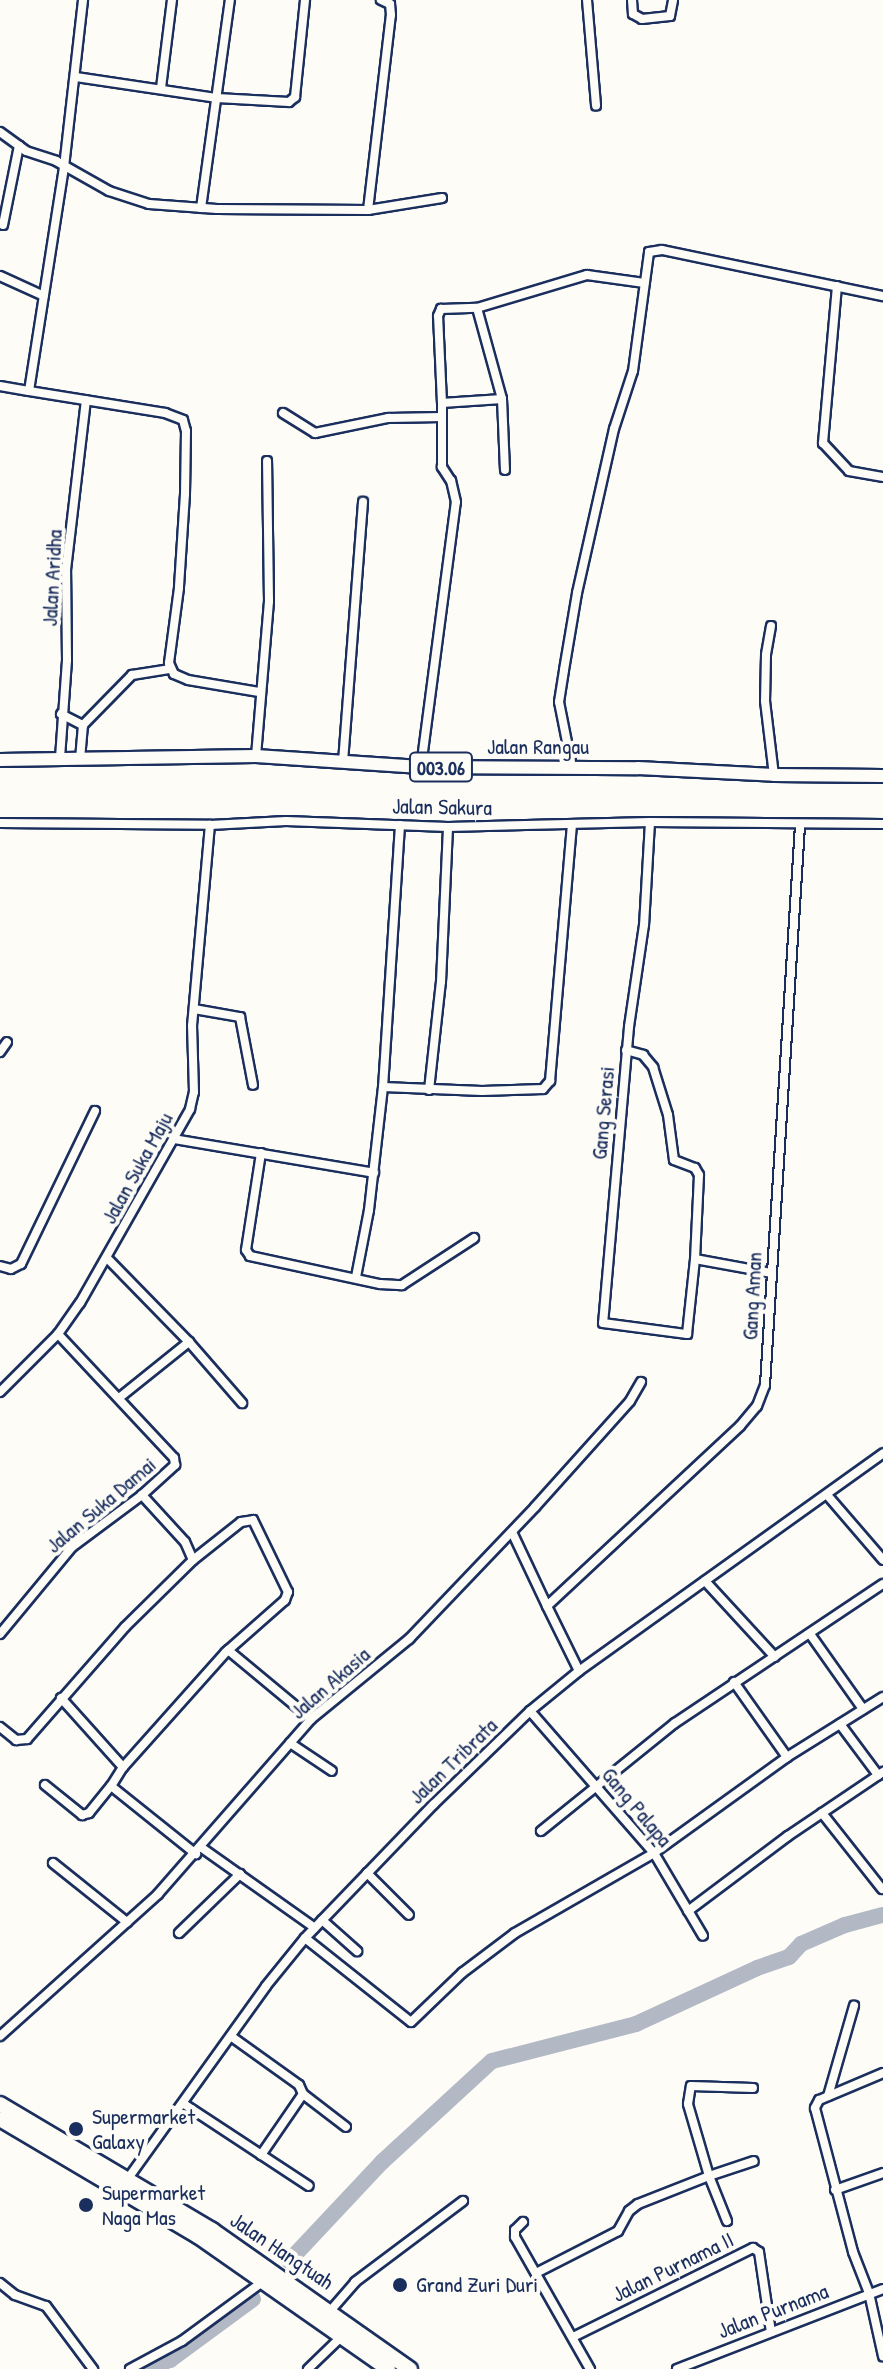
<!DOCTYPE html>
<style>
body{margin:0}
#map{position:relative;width:883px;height:2369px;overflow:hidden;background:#fdfcf7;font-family:"Patrick Hand",sans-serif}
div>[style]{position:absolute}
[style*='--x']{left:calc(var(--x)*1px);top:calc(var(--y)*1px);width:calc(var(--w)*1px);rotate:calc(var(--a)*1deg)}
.river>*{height:16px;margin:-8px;padding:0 8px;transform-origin:8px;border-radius:8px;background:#b3b8c5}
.roads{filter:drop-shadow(2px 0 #1b2f5e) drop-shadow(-2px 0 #1b2f5e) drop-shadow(0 2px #1b2f5e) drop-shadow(0 -2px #1b2f5e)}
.minor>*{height:8px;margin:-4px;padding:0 4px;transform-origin:4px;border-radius:4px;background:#fdfcf7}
.primary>*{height:12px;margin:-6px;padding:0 6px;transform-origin:6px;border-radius:6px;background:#fdfcf7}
.trunk>*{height:14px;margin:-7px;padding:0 7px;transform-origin:7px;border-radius:7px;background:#fdfcf7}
.dots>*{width:22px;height:22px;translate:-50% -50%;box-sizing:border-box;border:4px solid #fdfcf7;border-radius:50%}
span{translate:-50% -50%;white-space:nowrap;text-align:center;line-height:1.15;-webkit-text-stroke:8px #fdfcf7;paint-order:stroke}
.shield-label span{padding:2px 6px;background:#fdfcf7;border:2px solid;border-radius:6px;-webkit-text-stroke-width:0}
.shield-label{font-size:20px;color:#1b2f5e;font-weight:700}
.street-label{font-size:22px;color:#1b2f5e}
.poi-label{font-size:22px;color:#1b2f5e}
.left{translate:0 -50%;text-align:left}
</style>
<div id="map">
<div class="river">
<div style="--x:289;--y:2261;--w:136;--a:-46.8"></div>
<div style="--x:382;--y:2162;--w:149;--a:-42.6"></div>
<div style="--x:492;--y:2061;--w:149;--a:-14.4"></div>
<div style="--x:636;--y:2024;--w:133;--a:-24.8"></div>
<div style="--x:757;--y:1968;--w:34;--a:-19"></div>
<div style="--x:789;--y:1957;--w:18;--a:-47"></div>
<div style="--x:801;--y:1944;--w:48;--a:-23.4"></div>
<div style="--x:845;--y:1925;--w:39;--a:-15"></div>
<div style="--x:145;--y:2369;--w:27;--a:-20"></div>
<div style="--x:170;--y:2360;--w:103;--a:-36.3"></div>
</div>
<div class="roads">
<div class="minor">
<div style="--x:587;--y:0;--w:106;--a:85.1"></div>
<div style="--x:632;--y:0;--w:14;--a:86"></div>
<div style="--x:633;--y:14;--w:10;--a:29"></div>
<div style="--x:642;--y:19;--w:28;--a:-6"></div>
<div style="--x:670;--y:16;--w:16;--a:-79"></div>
<div style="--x:76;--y:77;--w:143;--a:8.5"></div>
<div style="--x:217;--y:98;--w:72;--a:3.2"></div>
<div style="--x:289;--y:102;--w:8;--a:-40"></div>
<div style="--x:295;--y:97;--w:98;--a:-84.1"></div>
<div style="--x:161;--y:88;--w:89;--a:-82.9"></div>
<div style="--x:0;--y:132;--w:32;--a:36"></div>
<div style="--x:26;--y:151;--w:32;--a:18"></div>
<div style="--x:56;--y:161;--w:61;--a:29.5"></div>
<div style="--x:109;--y:191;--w:42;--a:18"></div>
<div style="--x:149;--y:204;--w:68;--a:4.2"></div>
<div style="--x:217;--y:209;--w:151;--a:0.4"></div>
<div style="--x:368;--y:210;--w:75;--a:-9.2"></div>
<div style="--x:201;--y:208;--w:210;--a:-82.1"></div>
<div style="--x:368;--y:210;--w:196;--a:-83.3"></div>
<div style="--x:391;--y:15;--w:11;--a:-95"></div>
<div style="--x:390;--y:4;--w:10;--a:-156"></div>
<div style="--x:3;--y:225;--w:81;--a:-78.6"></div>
<div style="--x:0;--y:276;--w:48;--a:24.4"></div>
<div style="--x:837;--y:286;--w:158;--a:95.1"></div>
<div style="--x:823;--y:443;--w:38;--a:47"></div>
<div style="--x:849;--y:471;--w:35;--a:10"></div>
<div style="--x:477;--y:308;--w:94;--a:74.6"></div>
<div style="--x:502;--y:399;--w:71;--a:87.6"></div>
<div style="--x:0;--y:386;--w:29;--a:10"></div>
<div style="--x:29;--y:391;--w:227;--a:-81.1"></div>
<div style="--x:64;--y:167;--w:168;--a:-83.5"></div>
<div style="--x:29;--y:391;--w:138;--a:9.2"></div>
<div style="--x:165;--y:413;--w:19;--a:21"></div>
<div style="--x:183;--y:420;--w:11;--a:75"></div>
<div style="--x:186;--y:431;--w:63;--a:90.9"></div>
<div style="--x:185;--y:494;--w:94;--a:93.7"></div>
<div style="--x:179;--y:588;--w:76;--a:97.6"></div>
<div style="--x:169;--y:663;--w:12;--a:66"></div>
<div style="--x:174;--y:674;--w:15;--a:23"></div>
<div style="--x:188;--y:680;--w:72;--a:9.6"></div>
<div style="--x:442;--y:403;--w:87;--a:-92.6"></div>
<div style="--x:438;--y:316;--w:8;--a:-67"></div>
<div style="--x:441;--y:309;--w:36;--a:-2"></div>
<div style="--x:477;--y:308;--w:115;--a:-16.7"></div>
<div style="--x:587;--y:275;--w:58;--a:8"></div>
<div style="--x:283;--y:413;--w:38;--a:32"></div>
<div style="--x:315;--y:433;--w:75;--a:-11.6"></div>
<div style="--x:388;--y:418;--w:54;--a:-1.1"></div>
<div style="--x:771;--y:626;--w:29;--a:100"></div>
<div style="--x:766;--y:655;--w:46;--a:91.2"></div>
<div style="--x:765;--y:701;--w:75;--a:83.1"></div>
<div style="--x:61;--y:714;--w:25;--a:27"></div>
<div style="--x:83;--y:725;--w:33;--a:95"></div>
<div style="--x:83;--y:725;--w:70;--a:-45.6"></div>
<div style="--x:132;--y:675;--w:39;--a:-9"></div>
<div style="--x:256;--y:756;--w:156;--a:-85.2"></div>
<div style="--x:269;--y:601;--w:140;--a:-90.8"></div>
<div style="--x:60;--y:758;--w:98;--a:-85.9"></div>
<div style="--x:67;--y:660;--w:90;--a:-90.6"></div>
<div style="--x:66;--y:570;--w:171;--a:-83.3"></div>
<div style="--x:343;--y:762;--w:261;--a:-85.6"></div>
<div style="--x:421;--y:767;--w:267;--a:-82.5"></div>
<div style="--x:456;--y:502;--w:22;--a:-103"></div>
<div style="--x:451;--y:481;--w:17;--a:-123"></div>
<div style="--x:442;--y:467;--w:64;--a:-90"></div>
<div style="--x:442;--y:403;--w:60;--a:-3.8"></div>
<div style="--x:572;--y:767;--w:66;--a:-101.3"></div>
<div style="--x:559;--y:702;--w:32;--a:-81"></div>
<div style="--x:564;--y:670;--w:78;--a:-80.4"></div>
<div style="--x:577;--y:593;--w:168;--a:-77.3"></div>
<div style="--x:614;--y:429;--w:61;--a:-71.9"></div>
<div style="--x:633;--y:371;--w:120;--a:-82.3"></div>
<div style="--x:649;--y:252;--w:13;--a:-9"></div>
<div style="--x:662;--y:250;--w:226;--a:11.8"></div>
<div style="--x:650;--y:822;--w:103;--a:93.3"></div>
<div style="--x:644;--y:925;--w:103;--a:98.4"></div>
<div style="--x:629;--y:1027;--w:297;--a:95"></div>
<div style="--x:603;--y:1323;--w:85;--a:7.5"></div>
<div style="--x:687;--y:1334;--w:75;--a:-83.9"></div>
<div style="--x:695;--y:1259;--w:77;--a:10.4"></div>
<div style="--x:0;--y:823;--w:210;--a:0.5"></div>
<div style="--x:210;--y:825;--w:76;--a:-3"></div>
<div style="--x:286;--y:821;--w:162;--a:2.1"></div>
<div style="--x:448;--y:827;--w:202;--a:-1.4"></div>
<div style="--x:650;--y:822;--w:233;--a:0.5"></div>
<div style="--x:400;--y:825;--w:263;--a:93.7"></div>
<div style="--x:383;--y:1087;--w:99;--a:2.3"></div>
<div style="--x:482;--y:1091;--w:61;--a:-1.9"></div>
<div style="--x:543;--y:1089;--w:11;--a:-49"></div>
<div style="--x:550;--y:1081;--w:257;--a:-85.1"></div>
<div style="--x:194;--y:1009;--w:47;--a:9.9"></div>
<div style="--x:240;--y:1017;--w:69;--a:79.2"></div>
<div style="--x:626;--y:1050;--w:18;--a:16"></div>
<div style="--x:643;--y:1055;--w:16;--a:50"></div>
<div style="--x:653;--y:1067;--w:50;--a:72.6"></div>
<div style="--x:668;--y:1115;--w:45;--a:82.4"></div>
<div style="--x:674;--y:1160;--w:22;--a:21"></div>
<div style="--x:695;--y:1168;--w:8;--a:60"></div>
<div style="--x:699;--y:1175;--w:84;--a:92.7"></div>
<div style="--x:0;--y:1052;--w:12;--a:-55"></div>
<div style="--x:429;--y:1090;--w:109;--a:-83.7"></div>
<div style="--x:441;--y:982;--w:155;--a:-87.4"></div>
<div style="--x:174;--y:1139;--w:203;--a:9.6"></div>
<div style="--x:261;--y:1153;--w:98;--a:98.8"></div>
<div style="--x:246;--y:1250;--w:7;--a:56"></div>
<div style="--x:250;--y:1256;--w:133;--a:12.2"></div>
<div style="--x:380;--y:1284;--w:22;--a:3"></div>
<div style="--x:402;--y:1285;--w:86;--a:-33.1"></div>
<div style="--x:107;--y:1258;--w:117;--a:45.7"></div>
<div style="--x:189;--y:1342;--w:81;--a:49"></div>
<div style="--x:0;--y:1266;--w:11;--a:15"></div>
<div style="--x:11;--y:1269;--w:11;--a:-27"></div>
<div style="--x:21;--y:1264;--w:170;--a:-64.2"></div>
<div style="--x:356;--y:1277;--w:68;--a:-79"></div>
<div style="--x:369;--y:1210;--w:124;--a:-83.5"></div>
<div style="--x:0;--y:1392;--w:82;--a:-45"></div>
<div style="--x:58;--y:1334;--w:38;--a:-55"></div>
<div style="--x:80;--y:1303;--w:223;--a:-60.4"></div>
<div style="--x:190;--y:1109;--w:17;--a:-77"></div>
<div style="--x:194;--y:1092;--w:66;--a:-91.7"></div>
<div style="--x:192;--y:1026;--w:202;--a:-84.9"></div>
<div style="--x:119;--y:1398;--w:90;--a:-38.7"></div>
<div style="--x:828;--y:1496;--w:84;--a:49.3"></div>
<div style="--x:512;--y:1532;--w:82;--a:64.7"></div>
<div style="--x:193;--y:1560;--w:61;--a:-38.4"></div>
<div style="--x:241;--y:1522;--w:12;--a:-9"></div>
<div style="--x:253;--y:1520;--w:80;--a:64.1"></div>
<div style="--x:288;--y:1592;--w:9;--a:111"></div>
<div style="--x:285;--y:1600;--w:79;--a:138.6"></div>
<div style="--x:226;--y:1652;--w:154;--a:131.8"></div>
<div style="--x:123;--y:1767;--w:22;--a:122"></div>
<div style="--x:111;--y:1786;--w:109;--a:38.7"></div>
<div style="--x:705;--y:1581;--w:103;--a:47.4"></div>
<div style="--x:0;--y:1634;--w:113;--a:-50.4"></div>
<div style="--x:72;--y:1547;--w:87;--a:-36.6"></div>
<div style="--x:142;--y:1495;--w:45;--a:-42.3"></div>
<div style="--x:175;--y:1465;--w:7;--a:-98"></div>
<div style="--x:174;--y:1458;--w:170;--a:-133.1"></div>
<div style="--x:810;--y:1634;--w:92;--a:54.8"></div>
<div style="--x:228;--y:1650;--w:108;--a:39.7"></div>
<div style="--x:579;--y:1671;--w:72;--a:-116.2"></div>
<div style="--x:547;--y:1606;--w:264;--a:-43"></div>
<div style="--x:740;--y:1426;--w:26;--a:-50"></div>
<div style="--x:757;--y:1406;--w:22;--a:-69"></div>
<div style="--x:765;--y:1385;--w:561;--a:-86.42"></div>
<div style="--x:734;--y:1682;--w:92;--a:54.8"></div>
<div style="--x:61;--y:1698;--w:93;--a:48.1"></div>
<div style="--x:530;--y:1711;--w:189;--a:48.9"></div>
<div style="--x:654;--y:1853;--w:96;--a:59.4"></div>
<div style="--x:840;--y:1724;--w:64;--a:53.3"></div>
<div style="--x:0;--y:1727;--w:21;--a:39"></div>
<div style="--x:16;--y:1740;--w:11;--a:-5"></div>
<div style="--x:27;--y:1739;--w:149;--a:-48.8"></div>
<div style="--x:125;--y:1627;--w:95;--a:-44.6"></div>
<div style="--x:193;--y:1560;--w:20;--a:-114"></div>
<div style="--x:185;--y:1542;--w:64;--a:-132.5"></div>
<div style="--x:290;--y:1743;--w:50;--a:33.7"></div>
<div style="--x:45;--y:1785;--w:48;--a:39"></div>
<div style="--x:82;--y:1815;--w:7;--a:-16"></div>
<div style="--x:89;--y:1813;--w:35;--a:-51"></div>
<div style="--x:822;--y:1813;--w:97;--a:51.7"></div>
<div style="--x:541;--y:1831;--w:172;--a:-38.9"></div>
<div style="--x:675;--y:1723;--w:250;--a:-33.8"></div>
<div style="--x:202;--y:1848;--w:138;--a:35.3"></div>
<div style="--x:53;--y:1863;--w:95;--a:38.6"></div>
<div style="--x:367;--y:1873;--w:59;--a:45"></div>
<div style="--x:688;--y:1911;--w:125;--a:-36.9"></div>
<div style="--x:788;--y:1836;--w:115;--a:-34"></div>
<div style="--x:322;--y:1920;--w:47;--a:41.5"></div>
<div style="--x:179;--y:1933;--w:85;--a:-44"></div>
<div style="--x:305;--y:1938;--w:135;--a:38.4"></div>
<div style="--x:411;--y:2022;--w:71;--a:-43.9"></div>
<div style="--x:462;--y:1973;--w:66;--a:-37"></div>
<div style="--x:515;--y:1933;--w:160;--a:-29.9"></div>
<div style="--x:654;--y:1853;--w:164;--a:-35.8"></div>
<div style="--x:787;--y:1757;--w:113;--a:-32"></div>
<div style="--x:0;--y:2036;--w:212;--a:-41.9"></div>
<div style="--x:158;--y:1894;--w:232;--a:-48.8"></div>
<div style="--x:311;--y:1719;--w:127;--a:-39.2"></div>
<div style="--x:409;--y:1639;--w:182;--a:-46.3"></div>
<div style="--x:535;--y:1507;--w:142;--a:-48.1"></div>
<div style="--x:630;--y:1401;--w:22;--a:-60"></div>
<div style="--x:232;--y:2037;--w:82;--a:35.6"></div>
<div style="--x:299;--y:2085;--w:10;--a:66"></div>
<div style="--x:303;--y:2094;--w:54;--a:37.5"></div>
<div style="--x:883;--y:2073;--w:69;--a:157.1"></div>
<div style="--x:819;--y:2100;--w:9;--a:117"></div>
<div style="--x:815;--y:2108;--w:149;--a:75.2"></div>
<div style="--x:853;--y:2252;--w:44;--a:68.7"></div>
<div style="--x:869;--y:2293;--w:65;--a:77.5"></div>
<div style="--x:828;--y:2096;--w:94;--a:-73.9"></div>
<div style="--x:184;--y:2104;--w:149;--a:33.3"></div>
<div style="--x:261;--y:2155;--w:74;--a:-55.5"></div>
<div style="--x:129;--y:2177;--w:235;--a:-54.3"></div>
<div style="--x:266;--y:1986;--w:62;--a:-50.9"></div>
<div style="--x:305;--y:1938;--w:185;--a:-46.1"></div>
<div style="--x:433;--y:1805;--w:135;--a:-44.1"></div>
<div style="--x:530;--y:1711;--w:63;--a:-39.2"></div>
<div style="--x:579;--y:1671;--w:374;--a:-35.6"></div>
<div style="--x:835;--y:2190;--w:51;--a:-19.5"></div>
<div style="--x:727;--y:2221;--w:48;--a:-111.8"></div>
<div style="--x:709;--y:2176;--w:47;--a:-18.4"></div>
<div style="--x:523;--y:2222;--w:11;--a:135"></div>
<div style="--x:515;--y:2230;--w:7;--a:90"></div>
<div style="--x:515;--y:2237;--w:152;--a:60.4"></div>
<div style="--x:536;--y:2273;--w:92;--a:-27.1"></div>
<div style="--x:618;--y:2231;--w:23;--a:-61"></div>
<div style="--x:629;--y:2211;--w:11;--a:-38"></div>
<div style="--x:638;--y:2204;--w:76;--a:-21.5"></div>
<div style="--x:709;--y:2176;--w:75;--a:-106.3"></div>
<div style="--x:688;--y:2104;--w:18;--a:-81"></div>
<div style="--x:691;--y:2086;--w:62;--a:1.8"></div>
<div style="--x:0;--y:2283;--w:19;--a:39"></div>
<div style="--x:15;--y:2295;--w:33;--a:20"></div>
<div style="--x:46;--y:2306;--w:79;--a:53.3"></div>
<div style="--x:331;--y:2310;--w:37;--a:-49"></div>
<div style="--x:355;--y:2282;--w:135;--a:-36.9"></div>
<div style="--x:573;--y:2337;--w:201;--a:-26.3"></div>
<div style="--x:753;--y:2248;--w:7;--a:34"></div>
<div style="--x:759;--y:2252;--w:81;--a:81.5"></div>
<div style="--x:130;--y:2369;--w:59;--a:-28.3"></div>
<div style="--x:182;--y:2341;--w:98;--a:-36.3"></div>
<div style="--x:308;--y:2369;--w:47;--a:-44.1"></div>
<div style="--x:677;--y:2369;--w:221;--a:-21.2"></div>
</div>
<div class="primary">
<div style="--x:0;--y:760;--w:256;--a:-0.9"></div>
<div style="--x:256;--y:756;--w:165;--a:3.8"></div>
<div style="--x:421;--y:767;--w:217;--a:0.3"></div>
<div style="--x:638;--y:768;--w:136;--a:2.9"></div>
<div style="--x:774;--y:775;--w:109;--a:0.5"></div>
</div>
<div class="trunk">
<div style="--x:0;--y:2104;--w:247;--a:30.7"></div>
<div style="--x:212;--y:2230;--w:242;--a:35.1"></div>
<div style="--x:0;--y:2119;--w:230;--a:30.6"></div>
<div style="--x:198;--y:2236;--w:232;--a:35"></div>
</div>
</div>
<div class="dots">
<div style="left:76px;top:2129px;background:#1b2f5e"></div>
<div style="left:86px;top:2205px;background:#1b2f5e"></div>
<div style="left:400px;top:2285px;background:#1b2f5e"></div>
</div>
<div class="shield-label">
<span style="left:441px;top:767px">003.06</span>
</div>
<div class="street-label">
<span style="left:52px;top:578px;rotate:-87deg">Jalan Aridha</span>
<span style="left:538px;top:747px">Jalan Rangau</span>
<span style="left:442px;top:807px;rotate:1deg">Jalan Sakura</span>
<span style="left:603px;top:1113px;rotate:-85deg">Gang Serasi</span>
<span style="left:137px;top:1168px;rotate:-61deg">Jalan Suka Maju</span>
<span style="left:752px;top:1296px;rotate:-87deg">Gang Aman</span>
<span style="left:101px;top:1505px;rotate:-40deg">Jalan Suka Damai</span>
<span style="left:330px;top:1683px;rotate:-41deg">Jalan Akasia</span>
<span style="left:453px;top:1761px;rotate:-44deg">Jalan Tribrata</span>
<span style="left:637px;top:1807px;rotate:50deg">Gang Palapa</span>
<span style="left:282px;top:2251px;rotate:34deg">Jalan Hangtuah</span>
<span style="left:673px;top:2267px;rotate:-26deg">Jalan Purnama II</span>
<span style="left:773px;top:2311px;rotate:-21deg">Jalan Purnama</span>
</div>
<div class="poi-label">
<span class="left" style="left:92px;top:2129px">Supermarket<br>Galaxy</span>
<span class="left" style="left:102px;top:2205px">Supermarket<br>Naga Mas</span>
<span class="left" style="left:416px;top:2285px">Grand Zuri Duri</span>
</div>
</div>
